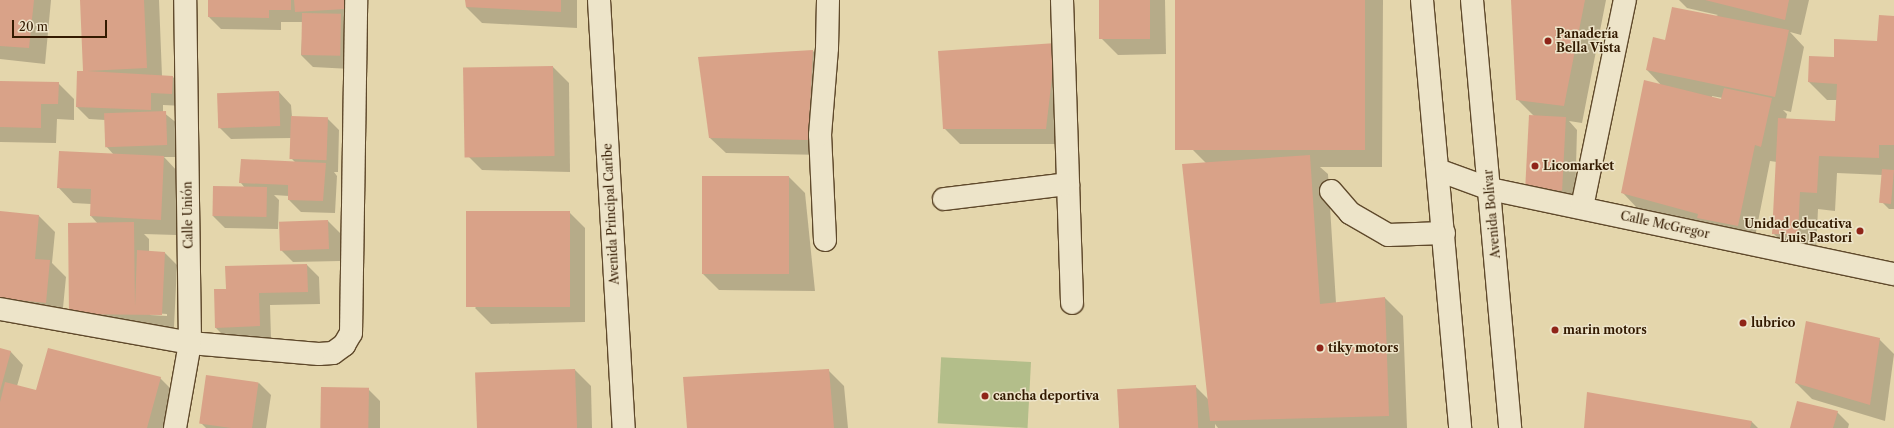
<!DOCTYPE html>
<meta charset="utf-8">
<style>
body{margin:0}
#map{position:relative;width:1894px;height:428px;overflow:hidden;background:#e4d6ac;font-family:"Libre Caslon Text",serif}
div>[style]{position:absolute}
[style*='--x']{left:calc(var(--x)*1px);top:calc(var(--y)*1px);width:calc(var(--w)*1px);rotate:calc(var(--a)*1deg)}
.green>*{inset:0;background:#b3be8a;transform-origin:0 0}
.shadow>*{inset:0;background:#0003}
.building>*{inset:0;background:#d9a288;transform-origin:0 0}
.roads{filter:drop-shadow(1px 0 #5f492b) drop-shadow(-1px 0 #5f492b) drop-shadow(0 1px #5f492b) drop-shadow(0 -1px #5f492b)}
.minor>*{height:22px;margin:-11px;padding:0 11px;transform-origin:11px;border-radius:11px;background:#ede4c9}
.dots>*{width:11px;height:11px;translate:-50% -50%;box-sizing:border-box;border:2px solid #ede4c9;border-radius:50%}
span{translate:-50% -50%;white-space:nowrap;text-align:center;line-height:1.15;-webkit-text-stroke:3px #ede4c9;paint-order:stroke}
.poi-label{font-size:12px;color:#331a00;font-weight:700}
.left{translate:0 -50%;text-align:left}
.right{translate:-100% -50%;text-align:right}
.street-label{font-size:12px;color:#331a00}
.scale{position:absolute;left:12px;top:20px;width:95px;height:18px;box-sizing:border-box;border:2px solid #331a00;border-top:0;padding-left:5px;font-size:12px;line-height:14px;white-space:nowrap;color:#331a00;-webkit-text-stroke:3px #ede4c9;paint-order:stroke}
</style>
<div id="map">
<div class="green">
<div style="left:1031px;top:362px;width:66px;height:90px;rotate:93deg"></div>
</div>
<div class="shadow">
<div style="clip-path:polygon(0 0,51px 0,45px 64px,0 59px)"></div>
<div style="clip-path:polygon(evenodd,81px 0,159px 0,162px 76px,173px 77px,185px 89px,184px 106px,163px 105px,163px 112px,178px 124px,179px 157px,164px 157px,179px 173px,176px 235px,144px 234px,149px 239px,149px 252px,164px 252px,177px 265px,174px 327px,86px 330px,98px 224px,91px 216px,91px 204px,73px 203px,58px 187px,114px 155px,106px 146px,105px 120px,89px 119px,77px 107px,84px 72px,81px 0,150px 313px,167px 314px,167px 316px,150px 315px,150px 313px)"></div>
<div style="clip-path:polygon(209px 0,356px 0,351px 69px,313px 67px,301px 55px,303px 22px,281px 22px,281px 30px,221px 29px,209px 17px)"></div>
<div style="clip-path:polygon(466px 0,577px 0,577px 28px,482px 23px,466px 7px)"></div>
<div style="clip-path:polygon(1100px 0,1165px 0,1166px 54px,1118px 55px,1102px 39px)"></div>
<div style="clip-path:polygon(1176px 0,1383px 0,1382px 167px,1320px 167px,1328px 174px,1336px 303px,1385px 298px,1403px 316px,1407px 428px,1218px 428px,1215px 424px,1215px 428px,1119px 428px,1196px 387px,1209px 400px,1206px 163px,1191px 148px)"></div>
<div style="clip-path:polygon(1512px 0,1606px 0,1582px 123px,1569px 121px,1577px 130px,1575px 203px,1540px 201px,1535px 117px,1517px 99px)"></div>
<div style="clip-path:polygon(evenodd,1679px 0,1809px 0,1801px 35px,1790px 32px,1804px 47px,1791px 112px,1783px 110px,1787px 114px,1786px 119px,1836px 122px,1837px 100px,1827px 100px,1809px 82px,1834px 58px,1878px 42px,1894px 17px,1894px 209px,1889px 209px,1882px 202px,1883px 175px,1837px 173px,1835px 211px,1818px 209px,1816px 252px,1791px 251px,1773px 233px,1777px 162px,1770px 161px,1754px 242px,1638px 209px,1623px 193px,1662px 86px,1647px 70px,1666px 41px,1718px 15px,1687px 8px,1679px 0,1712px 96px,1723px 98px,1722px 100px,1712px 98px,1712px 96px)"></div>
<div style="clip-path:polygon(1056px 44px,1062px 144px,960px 144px,944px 128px)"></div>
<div style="clip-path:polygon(813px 51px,829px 66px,823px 155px,726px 153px,710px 138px)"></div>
<div style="clip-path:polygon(553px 67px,569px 83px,570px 172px,482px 170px,466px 154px)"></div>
<div style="clip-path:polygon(0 82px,58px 83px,74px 99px,74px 120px,57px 119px,56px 143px,0 142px)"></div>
<div style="clip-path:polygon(279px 92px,291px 105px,292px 117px,327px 118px,339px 130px,338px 172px,334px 172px,337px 176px,335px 213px,301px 212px,289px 200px,289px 196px,274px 195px,279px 200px,278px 229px,225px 228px,213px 216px,245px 188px,241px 183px,295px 162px,292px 159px,292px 138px,231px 139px,219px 127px)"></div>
<div style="clip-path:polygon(789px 177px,805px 193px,815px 291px,719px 290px,703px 274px)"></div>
<div style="clip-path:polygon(0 212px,39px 216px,55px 232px,52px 263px,66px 277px,62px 318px,0 312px)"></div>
<div style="clip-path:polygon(569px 212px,585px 228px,585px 322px,491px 324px,475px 308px)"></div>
<div style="clip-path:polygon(328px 221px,340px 233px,340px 261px,293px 262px,281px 250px,280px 223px)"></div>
<div style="clip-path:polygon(307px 265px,319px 277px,320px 304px,270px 305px,271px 338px,228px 340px,216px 328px,227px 290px)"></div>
<div style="clip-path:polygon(1879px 339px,1894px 354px,1885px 421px,1812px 399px,1796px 383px)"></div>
<div style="clip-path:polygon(0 349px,11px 352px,23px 365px,17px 386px,37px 391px,160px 378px,178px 396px,170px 428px,0 428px)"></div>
<div style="clip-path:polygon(575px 370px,591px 386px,592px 428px,481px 428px)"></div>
<div style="clip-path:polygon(828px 370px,844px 386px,848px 428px,688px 428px)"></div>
<div style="clip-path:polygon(259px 383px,271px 395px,266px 428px,206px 428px,200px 422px)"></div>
<div style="clip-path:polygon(368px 389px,380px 401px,380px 428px,321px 428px)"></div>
<div style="clip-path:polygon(1837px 412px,1849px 424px,1848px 428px,1791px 428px)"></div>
<div style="clip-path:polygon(1752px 422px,1758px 428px,1585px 428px)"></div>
</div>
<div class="building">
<div style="clip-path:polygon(0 0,34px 0,29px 48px,0 46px)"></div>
<div style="clip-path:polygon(80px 0,144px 0,147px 68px,87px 71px,173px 76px,172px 94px,151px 93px,151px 110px,76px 107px,77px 71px,83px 71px)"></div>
<div style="clip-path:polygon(208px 0,291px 0,291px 10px,269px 10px,269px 18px,208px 17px)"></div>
<div style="clip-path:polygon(294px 0,345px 0,345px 9px,295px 12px)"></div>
<div style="clip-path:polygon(465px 0,561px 0,561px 12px,466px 7px)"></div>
<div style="left:1099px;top:0;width:51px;height:39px"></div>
<div style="left:1175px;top:0;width:190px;height:150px"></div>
<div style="clip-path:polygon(1511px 0,1585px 0,1564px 106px,1516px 100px)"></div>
<div style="clip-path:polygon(1705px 0,1789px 0,1785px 20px)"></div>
<div style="clip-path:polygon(1672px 7px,1789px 30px,1775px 97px,1646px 70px,1653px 37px,1665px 40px)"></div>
<div style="left:302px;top:13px;width:39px;height:42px;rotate:1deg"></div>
<div style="clip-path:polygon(1879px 15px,1894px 16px,1894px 145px,1879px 145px,1879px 158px,1819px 156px,1817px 193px,1800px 192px,1798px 235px,1772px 234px,1778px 118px,1835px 121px,1837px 84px,1808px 82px,1809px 56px,1834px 57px,1834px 39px,1877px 41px)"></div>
<div style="clip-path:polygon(1056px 43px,1046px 129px,943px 129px,938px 51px)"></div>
<div style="clip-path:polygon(813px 50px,808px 140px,709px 138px,698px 57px)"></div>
<div style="left:553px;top:66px;width:90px;height:90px;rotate:89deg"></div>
<div style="clip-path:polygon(1644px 80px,1721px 99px,1724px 88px,1772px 98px,1761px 147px,1755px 145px,1738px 226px,1697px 218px,1698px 214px,1621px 193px)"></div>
<div style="clip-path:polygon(0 81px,59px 82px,58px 104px,41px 104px,41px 128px,0 127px)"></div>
<div style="left:279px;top:91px;width:35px;height:62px;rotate:88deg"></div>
<div style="left:166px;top:111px;width:34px;height:62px;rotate:88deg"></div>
<div style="left:1529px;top:115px;width:37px;height:74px;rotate:3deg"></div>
<div style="left:291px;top:116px;width:37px;height:43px;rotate:2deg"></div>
<div style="clip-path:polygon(59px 151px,164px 156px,161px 220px,90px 216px,91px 189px,57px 188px)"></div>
<div style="clip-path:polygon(1310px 155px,1320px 304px,1385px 297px,1389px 416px,1210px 421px,1182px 164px)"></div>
<div style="clip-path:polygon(241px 159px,326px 163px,323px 201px,288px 200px,288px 185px,239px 183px)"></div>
<div style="left:1882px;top:169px;width:12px;height:34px;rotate:5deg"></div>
<div style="left:702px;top:176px;width:87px;height:98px"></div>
<div style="left:213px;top:186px;width:54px;height:30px;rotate:1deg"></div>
<div style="clip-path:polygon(0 211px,39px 215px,35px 259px,50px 260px,46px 303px,0 298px)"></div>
<div style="left:570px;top:211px;width:96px;height:104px;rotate:90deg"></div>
<div style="left:328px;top:220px;width:29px;height:49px;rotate:88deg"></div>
<div style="clip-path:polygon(134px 222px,135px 307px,137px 250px,165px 252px,162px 315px,69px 314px,68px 223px)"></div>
<div style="clip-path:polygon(307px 264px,308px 292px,259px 293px,260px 326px,215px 328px,214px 289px,226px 289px,225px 266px)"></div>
<div style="clip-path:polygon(1806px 321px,1880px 338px,1870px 405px,1795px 383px)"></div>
<div style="clip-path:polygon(0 348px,11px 351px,0 391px)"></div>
<div style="clip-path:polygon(48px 348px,161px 377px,147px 428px,0 428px,0 402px,5px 382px,36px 390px)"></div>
<div style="left:575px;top:369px;width:59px;height:100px;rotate:88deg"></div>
<div style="clip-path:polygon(829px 369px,834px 428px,687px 428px,683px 377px)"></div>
<div style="left:206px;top:375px;width:53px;height:49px;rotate:8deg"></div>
<div style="left:1196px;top:385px;width:43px;height:79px;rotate:87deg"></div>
<div style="left:321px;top:387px;width:48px;height:41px;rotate:1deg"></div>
<div style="clip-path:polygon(1587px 392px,1752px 421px,1750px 428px,1584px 428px)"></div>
<div style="clip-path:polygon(1797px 401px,1838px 411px,1833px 428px,1790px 428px)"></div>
</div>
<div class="roads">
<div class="minor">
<div style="--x:599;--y:0;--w:429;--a:86.7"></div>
<div style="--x:1062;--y:0;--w:303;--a:88.1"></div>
<div style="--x:1422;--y:0;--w:430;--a:84.9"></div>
<div style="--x:1472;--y:0;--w:430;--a:84.9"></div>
<div style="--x:1438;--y:170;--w:55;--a:20.1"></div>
<div style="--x:1490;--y:189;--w:413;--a:11.9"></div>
<div style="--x:1331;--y:191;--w:29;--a:49"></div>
<div style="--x:1350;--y:213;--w:44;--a:30.1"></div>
<div style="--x:1388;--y:235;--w:56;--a:-2"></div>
<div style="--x:944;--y:199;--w:125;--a:-6.9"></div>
<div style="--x:1582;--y:207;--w:211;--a:-78.3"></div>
<div style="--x:825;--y:240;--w:105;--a:-92.7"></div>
<div style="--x:820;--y:135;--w:87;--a:-85.4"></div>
<div style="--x:827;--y:48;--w:48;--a:-88.8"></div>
<div style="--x:0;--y:309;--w:193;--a:10.1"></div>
<div style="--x:190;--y:343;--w:129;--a:4.9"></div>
<div style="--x:319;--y:354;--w:14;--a:-4"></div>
<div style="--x:333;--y:353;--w:14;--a:-36"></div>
<div style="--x:344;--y:345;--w:14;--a:-60"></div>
<div style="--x:351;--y:333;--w:333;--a:-89.1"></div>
<div style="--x:175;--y:428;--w:86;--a:-80"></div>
<div style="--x:190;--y:343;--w:343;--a:-90.8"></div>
</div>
</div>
<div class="dots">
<div style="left:1548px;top:41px;background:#8f2418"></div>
<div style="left:1535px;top:166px;background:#8f2418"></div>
<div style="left:1860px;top:231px;background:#8f2418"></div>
<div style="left:1743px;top:323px;background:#8f2418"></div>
<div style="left:1555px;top:330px;background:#8f2418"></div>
<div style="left:1320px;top:348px;background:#8f2418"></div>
<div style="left:985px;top:396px;background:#8f2418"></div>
</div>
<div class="poi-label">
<span class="left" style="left:1556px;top:41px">Panadería<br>Bella Vista</span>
<span class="left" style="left:1543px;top:166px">Licomarket</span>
<span class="right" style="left:1852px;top:231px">Unidad educativa<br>Luis Pastori</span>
<span class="left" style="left:1751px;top:323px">lubrico</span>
<span class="left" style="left:1563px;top:330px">marin motors</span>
<span class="left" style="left:1328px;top:348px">tiky motors</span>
<span class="left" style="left:993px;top:396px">cancha deportiva</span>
</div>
<div class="street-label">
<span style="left:611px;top:214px;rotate:-93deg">Avenida Principal Caribe</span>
<span style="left:1492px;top:214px;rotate:-95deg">Avenida Bolívar</span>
<span style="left:188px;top:215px;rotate:-91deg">Calle Unión</span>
<span style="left:1665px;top:225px;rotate:12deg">Calle McGregor</span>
</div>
<div class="scale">20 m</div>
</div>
